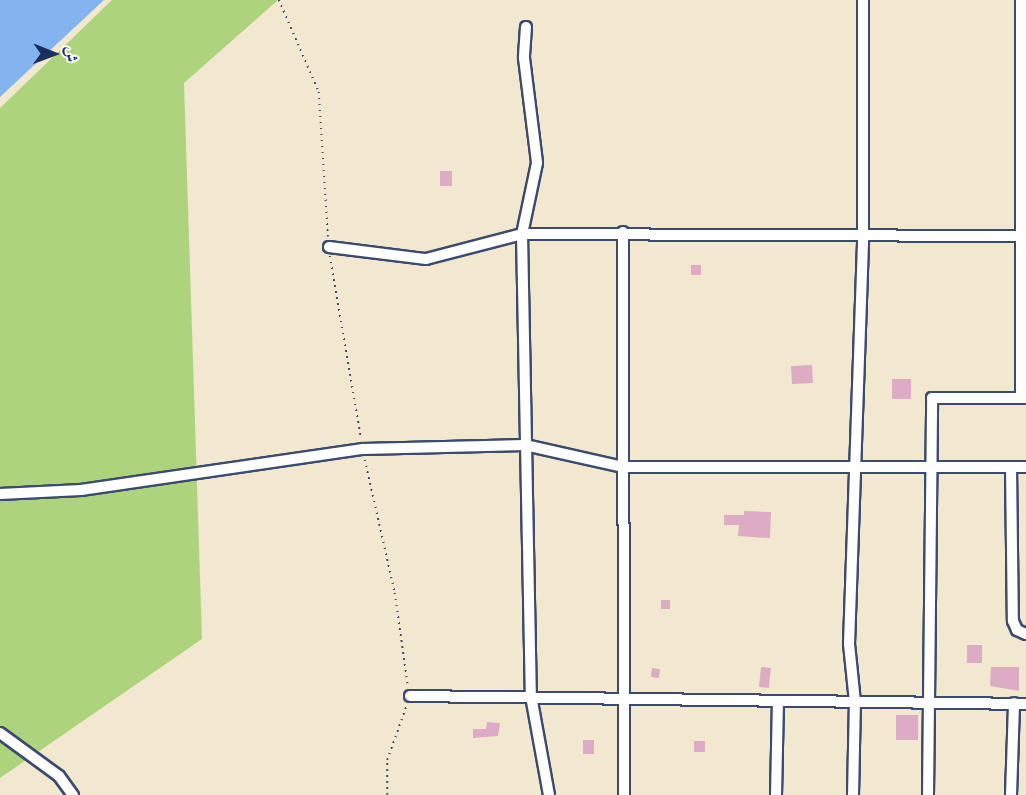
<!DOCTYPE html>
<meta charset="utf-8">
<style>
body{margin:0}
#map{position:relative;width:1026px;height:795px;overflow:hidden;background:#f2e8cf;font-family:"Gentium Book Plus",Amiri,serif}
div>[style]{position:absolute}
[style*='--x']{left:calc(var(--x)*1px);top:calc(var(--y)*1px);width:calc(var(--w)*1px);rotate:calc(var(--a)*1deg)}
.green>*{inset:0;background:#add37d}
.water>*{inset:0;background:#84b4f0}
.building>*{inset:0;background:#deabc4;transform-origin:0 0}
.path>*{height:1.5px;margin-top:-0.75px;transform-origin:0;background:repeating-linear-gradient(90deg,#3b4b6f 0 1.5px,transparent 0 6px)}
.roads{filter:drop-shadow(2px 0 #3b4b6f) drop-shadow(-2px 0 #3b4b6f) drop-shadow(0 2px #3b4b6f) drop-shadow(0 -2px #3b4b6f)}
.minor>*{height:10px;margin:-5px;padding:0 5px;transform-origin:5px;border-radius:5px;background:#fff}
span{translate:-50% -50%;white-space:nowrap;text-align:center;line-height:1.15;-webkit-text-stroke:5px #fdfcf7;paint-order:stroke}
.north{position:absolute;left:24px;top:24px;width:60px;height:60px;-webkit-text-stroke:4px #fdfcf7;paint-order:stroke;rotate:91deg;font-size:16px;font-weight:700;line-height:24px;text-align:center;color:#1b2f5e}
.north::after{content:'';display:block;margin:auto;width:21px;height:27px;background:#1b2f5e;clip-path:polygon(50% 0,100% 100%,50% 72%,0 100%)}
</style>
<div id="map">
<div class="green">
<div style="clip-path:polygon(112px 0,278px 0,184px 83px,202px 639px,0 778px,0 108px)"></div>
</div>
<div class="water">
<div style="clip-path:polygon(0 0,104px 0,0 97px)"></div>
</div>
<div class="building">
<div style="left:440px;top:171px;width:12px;height:15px"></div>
<div style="left:691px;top:265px;width:10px;height:10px"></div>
<div style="left:812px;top:365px;width:18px;height:21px;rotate:87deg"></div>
<div style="left:892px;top:379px;width:19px;height:20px"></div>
<div style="clip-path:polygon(744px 511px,771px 512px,770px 538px,738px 536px,739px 525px,724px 525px,724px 515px,744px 515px)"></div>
<div style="left:661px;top:600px;width:9px;height:9px"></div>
<div style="left:967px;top:645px;width:15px;height:18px"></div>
<div style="left:761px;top:667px;width:10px;height:20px;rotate:6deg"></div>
<div style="clip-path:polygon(991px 667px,1019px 667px,1019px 691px,990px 686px)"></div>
<div style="left:652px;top:668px;width:8px;height:9px;rotate:7deg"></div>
<div style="left:918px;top:715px;width:25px;height:22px;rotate:90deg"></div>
<div style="clip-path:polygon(487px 722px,500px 723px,498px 736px,473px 738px,473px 729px,486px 729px)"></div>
<div style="left:583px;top:740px;width:11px;height:14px"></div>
<div style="left:694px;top:741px;width:11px;height:11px"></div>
</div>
<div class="path">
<div style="--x:279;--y:0;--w:100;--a:66.5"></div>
<div style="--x:319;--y:92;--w:145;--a:86.4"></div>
<div style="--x:330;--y:256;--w:185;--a:80.3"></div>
<div style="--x:365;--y:460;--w:136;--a:77.3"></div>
<div style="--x:395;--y:593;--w:93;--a:82"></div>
<div style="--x:387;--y:795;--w:35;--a:-90"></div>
<div style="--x:387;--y:760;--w:59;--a:-70.3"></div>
</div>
<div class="roads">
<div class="minor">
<div style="--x:526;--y:27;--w:31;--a:94"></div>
<div style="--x:524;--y:58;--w:106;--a:82.9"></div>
<div style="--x:537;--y:163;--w:73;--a:101.9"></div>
<div style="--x:522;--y:234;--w:462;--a:88.9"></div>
<div style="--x:531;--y:696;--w:101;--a:79.7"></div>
<div style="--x:623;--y:232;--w:563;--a:89.9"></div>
<div style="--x:329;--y:247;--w:98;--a:7.1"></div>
<div style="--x:426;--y:259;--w:99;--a:-14.6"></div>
<div style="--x:522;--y:234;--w:504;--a:0.23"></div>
<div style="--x:1021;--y:398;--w:398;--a:-90"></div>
<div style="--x:1011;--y:467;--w:154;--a:89.3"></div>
<div style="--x:1013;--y:621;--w:10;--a:66"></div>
<div style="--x:1017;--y:630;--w:10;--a:24"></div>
<div style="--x:0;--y:494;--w:81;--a:-2.8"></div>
<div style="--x:81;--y:490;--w:285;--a:-8.3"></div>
<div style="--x:363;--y:449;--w:162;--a:-1.4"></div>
<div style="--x:525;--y:445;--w:100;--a:12.7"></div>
<div style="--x:623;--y:467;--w:403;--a:0"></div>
<div style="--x:410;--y:696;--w:616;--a:0.74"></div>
<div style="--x:0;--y:733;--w:73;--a:36.1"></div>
<div style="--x:59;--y:776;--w:24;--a:54"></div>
<div style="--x:776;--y:795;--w:94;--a:-88.8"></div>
<div style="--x:853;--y:795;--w:93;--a:-88.8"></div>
<div style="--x:855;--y:702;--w:58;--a:-95.9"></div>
<div style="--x:849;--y:644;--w:408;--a:-88"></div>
<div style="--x:863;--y:236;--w:236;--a:-90"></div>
<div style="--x:928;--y:795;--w:397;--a:-89.4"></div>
<div style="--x:932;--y:398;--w:94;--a:0"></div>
<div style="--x:1011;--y:795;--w:92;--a:-88.1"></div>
</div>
</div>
<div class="north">ش</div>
</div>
